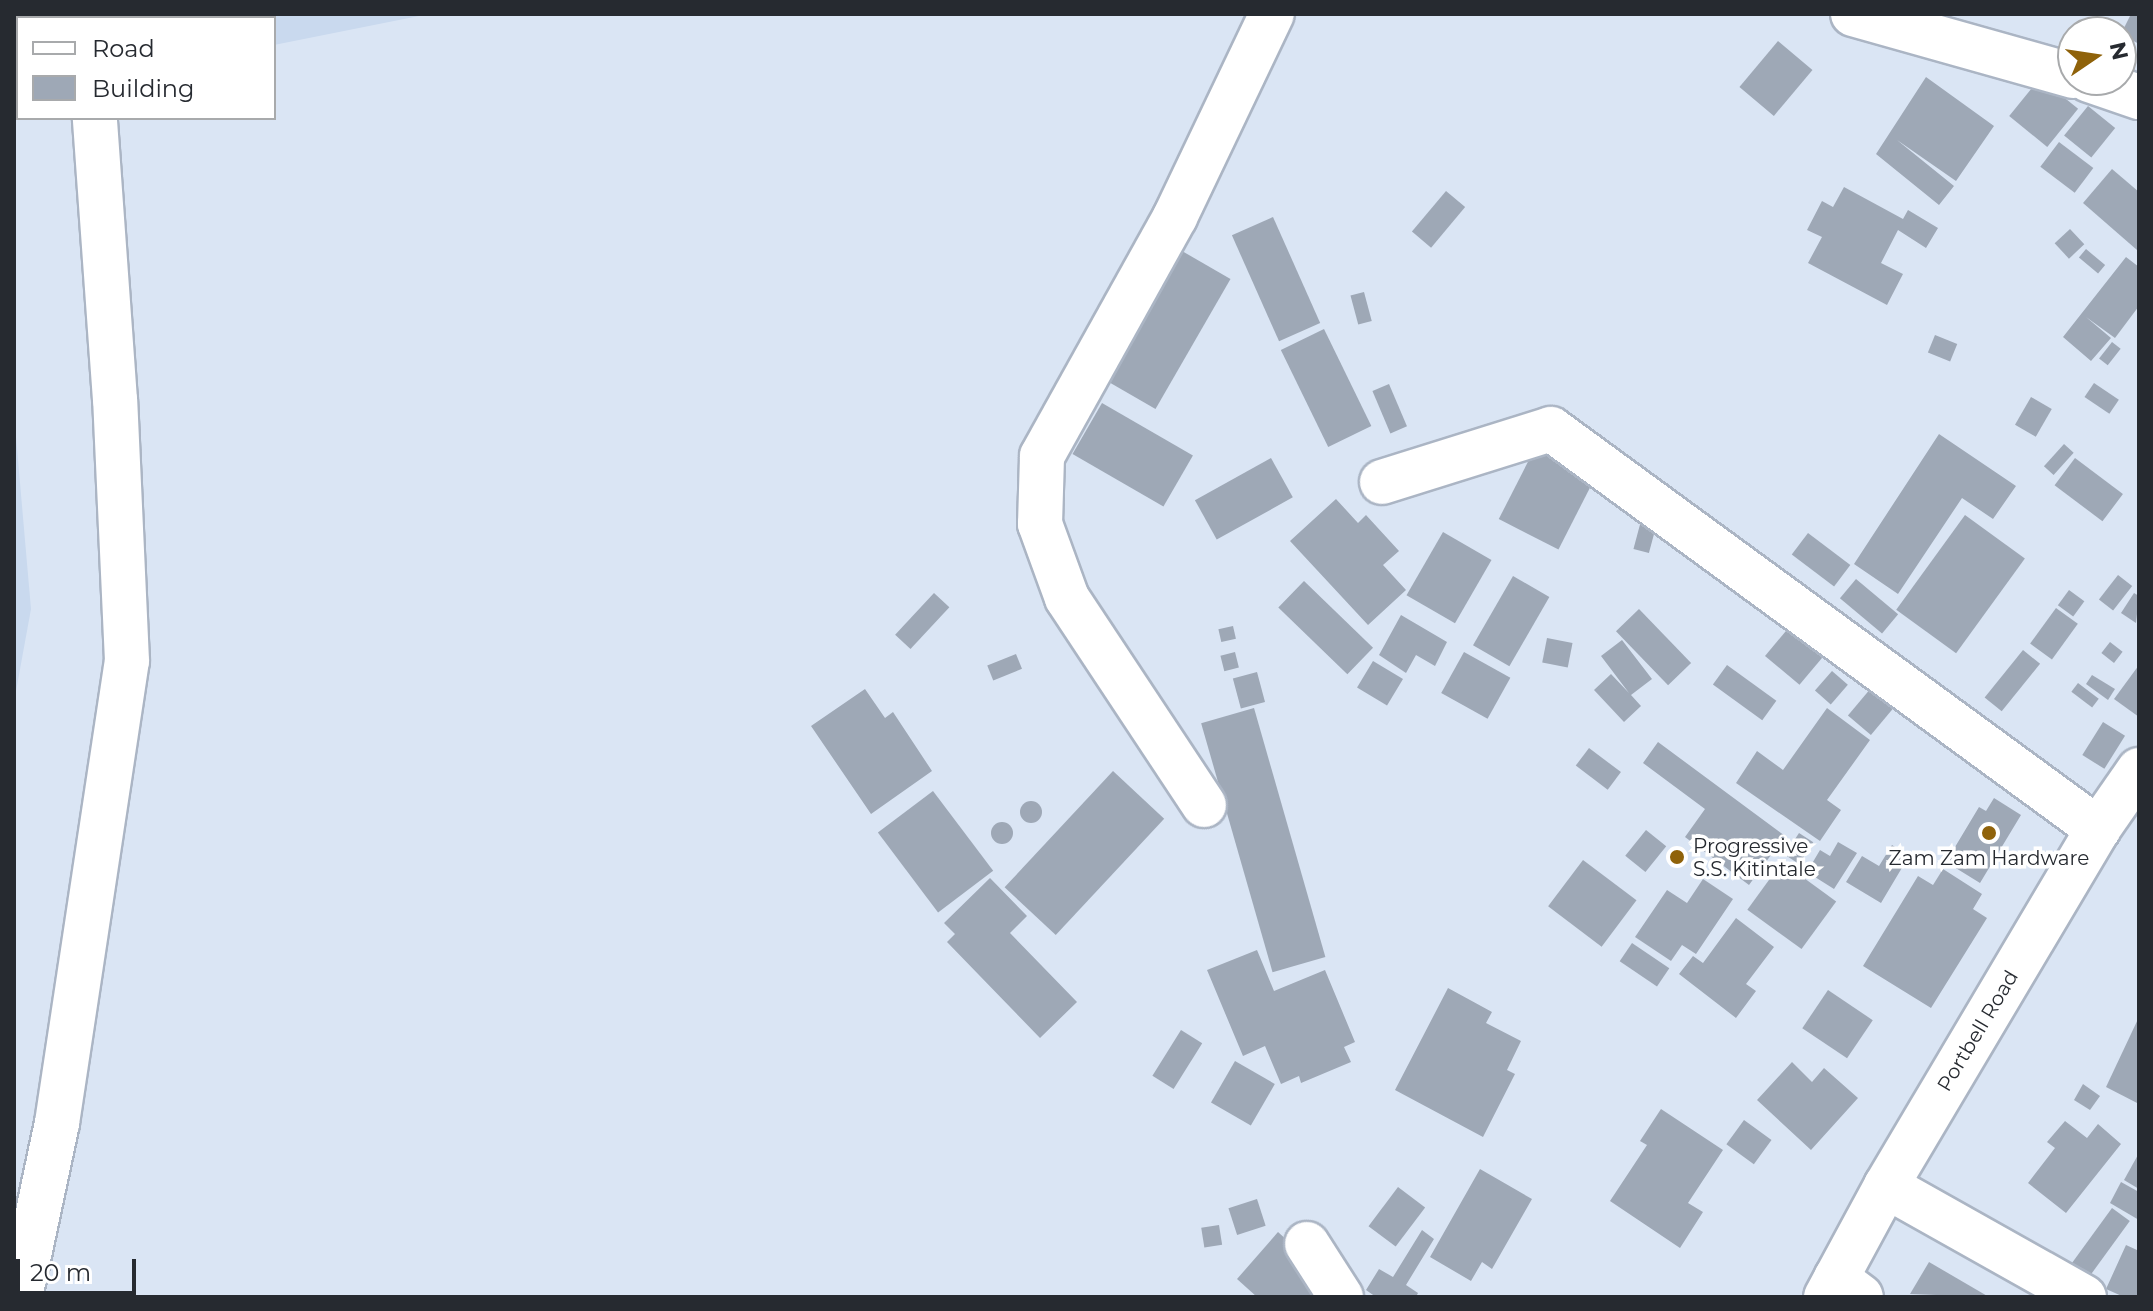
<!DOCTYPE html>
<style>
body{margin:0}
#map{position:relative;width:2153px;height:1311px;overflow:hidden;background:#dae5f4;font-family:Montserrat,sans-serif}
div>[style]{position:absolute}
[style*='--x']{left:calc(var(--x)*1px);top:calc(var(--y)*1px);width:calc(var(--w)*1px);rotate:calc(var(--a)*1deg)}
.built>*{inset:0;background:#c9d9ee}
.building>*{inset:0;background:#9ea8b6;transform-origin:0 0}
.round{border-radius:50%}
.roads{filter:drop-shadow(2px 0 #abb5c4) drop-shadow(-2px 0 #abb5c4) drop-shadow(0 2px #abb5c4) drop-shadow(0 -2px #abb5c4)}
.minor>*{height:44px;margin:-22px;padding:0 22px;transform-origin:22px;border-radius:22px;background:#fff}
.major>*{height:44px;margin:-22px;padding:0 22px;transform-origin:22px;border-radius:22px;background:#fff}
.dots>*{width:22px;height:22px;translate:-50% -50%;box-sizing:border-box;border:4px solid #fff;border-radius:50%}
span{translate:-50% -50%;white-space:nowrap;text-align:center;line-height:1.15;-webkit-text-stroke:7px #fff;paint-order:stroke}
.poi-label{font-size:20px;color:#262a30}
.left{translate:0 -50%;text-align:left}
.street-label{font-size:20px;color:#262a30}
.frame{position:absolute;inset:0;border:16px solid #262a30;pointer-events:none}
.legend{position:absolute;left:16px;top:16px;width:260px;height:104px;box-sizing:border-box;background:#fff;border:2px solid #a8aaac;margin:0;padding:10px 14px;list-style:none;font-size:24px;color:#262a30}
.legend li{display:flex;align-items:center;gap:16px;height:40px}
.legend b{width:40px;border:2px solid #a8aaac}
.north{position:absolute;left:2057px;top:16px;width:80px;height:80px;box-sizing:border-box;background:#fff;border:2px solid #a8aaac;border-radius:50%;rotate:77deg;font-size:22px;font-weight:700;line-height:32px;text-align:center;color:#262a30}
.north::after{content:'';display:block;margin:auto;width:28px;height:36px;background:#8f620a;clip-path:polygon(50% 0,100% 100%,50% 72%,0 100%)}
.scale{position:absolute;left:16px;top:1259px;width:120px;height:36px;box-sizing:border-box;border:4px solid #262a30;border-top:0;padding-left:10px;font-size:24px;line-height:28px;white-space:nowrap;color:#262a30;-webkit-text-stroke:6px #fff;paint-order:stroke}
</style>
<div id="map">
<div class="built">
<div style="clip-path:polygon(150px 14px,429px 14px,274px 45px,274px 18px,150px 18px)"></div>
<div style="clip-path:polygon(14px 414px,31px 609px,14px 702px)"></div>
</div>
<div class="building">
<div style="clip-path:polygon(2131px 14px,2139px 14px,2139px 44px,2121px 34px)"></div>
<div style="left:1778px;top:41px;width:45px;height:60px;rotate:40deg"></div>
<div style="clip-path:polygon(1926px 77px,1994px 126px,1956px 181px,1897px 140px,1954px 186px,1939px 205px,1876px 154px)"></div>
<div style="left:2040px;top:78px;width:49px;height:49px;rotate:39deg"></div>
<div style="left:2088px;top:106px;width:35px;height:38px;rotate:39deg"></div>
<div style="left:2059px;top:142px;width:43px;height:31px;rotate:37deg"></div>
<div style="clip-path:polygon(2112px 169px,2139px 192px,2137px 250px,2083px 203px)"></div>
<div style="clip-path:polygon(1844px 187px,1903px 219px,1908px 210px,1938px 228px,1926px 248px,1898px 230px,1881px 263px,1903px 274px,1887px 305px,1808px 263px,1822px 237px,1807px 230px,1822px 201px,1833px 207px)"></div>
<div style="left:1446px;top:191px;width:25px;height:53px;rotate:40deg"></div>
<div style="left:1273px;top:217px;width:116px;height:45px;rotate:66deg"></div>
<div style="left:2070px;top:229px;width:21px;height:21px;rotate:47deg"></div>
<div style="left:2086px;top:249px;width:25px;height:11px;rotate:40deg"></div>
<div style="left:1182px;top:251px;width:56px;height:150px;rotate:30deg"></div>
<div style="clip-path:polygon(2126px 257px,2139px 267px,2139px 306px,2115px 338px,2086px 317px,2111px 338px,2091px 361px,2063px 337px)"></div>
<div style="left:1364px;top:292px;width:30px;height:14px;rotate:75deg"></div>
<div style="left:1324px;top:329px;width:108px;height:48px;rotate:64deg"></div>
<div style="left:1935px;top:335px;width:24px;height:19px;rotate:22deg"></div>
<div style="left:2112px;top:342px;width:11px;height:21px;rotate:38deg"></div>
<div style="left:2094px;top:383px;width:30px;height:17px;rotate:34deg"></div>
<div style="left:1389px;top:384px;width:46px;height:18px;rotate:67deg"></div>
<div style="left:2031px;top:397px;width:24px;height:32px;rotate:30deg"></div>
<div style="left:1102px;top:403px;width:105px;height:59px;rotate:30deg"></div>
<div style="clip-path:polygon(1939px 434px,2016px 486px,1993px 519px,1962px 498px,1898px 594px,1854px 564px)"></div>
<div style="left:2064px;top:444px;width:13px;height:30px;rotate:42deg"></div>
<div style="left:1536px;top:446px;width:67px;height:82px;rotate:27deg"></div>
<div style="left:1271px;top:458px;width:45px;height:87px;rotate:61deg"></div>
<div style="left:2075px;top:458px;width:60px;height:34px;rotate:37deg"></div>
<div style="clip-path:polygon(1336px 499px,1358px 523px,1366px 515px,1399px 551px,1383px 565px,1406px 590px,1368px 625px,1290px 541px)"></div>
<div style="left:1965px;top:515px;width:74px;height:117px;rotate:36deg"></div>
<div style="left:1642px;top:517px;width:16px;height:33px;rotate:15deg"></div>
<div style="left:1443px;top:532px;width:56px;height:73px;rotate:30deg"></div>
<div style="left:1808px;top:533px;width:53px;height:27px;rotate:37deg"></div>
<div style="left:2118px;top:575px;width:18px;height:31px;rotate:38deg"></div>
<div style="left:1513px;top:576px;width:42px;height:80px;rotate:30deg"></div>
<div style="left:1856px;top:579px;width:55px;height:25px;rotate:40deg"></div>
<div style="left:1304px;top:581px;width:96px;height:37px;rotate:44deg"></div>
<div style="left:2069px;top:590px;width:19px;height:19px;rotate:36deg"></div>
<div style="left:934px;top:593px;width:21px;height:57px;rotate:43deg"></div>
<div style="clip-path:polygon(2134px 593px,2139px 596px,2136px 623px,2121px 613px)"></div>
<div style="left:2056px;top:608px;width:27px;height:44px;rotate:36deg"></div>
<div style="left:1639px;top:609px;width:75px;height:32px;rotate:46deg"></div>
<div style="left:1801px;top:613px;width:45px;height:56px;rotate:40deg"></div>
<div style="clip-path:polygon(1401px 615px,1447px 642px,1435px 666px,1416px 655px,1406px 673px,1379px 655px)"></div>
<div style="left:1233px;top:626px;width:13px;height:15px;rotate:77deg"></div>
<div style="left:1547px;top:638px;width:26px;height:25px;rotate:11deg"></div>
<div style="clip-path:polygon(1622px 640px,1652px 679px,1631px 695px,1641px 706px,1624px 722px,1594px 690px,1611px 674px,1629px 693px,1601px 656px)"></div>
<div style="left:2110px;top:642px;width:16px;height:14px;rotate:38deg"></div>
<div style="left:2023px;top:650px;width:22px;height:61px;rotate:39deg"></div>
<div style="left:1235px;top:652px;width:16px;height:15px;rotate:76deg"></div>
<div style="left:1464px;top:652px;width:53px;height:47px;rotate:29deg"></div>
<div style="left:1016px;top:654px;width:16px;height:31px;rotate:68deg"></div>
<div style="left:1373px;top:661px;width:35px;height:31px;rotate:31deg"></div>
<div style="left:1727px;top:665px;width:61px;height:24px;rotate:36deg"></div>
<div style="clip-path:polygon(2139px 665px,2139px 717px,2114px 699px)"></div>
<div style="left:1832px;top:671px;width:21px;height:26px;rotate:41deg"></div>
<div style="left:1257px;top:672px;width:31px;height:25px;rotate:75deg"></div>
<div style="left:1882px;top:675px;width:30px;height:53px;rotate:40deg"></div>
<div style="clip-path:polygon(2092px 675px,2115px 689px,2108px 700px,2086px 684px)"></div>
<div style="left:2078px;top:683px;width:26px;height:11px;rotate:37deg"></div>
<div style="clip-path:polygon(865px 689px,885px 718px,893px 712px,932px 771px,871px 814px,811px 726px)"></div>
<div style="left:1254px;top:708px;width:259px;height:55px;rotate:74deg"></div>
<div style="clip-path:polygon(1827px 708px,1870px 740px,1827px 800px,1841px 810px,1820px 841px,1736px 783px,1757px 751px,1783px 770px)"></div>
<div style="left:2103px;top:722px;width:26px;height:39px;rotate:32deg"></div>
<div style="clip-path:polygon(1658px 742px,1785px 836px,1749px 885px,1685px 837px,1705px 809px,1643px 763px)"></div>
<div style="left:1589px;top:748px;width:40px;height:22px;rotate:37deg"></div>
<div style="left:1113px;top:771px;width:70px;height:159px;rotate:43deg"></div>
<div style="left:933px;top:791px;width:100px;height:69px;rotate:53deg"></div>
<div style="clip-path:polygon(1994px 798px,2021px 815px,1980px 883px,1946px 862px,1979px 807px,1986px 811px)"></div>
<div class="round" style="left:1020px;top:801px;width:22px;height:22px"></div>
<div class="round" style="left:991px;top:822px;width:22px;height:22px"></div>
<div style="left:1646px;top:830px;width:26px;height:33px;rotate:39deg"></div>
<div style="left:1799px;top:833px;width:17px;height:26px;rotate:33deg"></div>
<div style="clip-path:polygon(1838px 842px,1857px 853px,1834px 889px,1807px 872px,1820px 850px,1830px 856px)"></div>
<div style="clip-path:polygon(1892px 845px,1909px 856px,1881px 903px,1846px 882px,1862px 856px,1879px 866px)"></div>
<div style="left:1583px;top:860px;width:67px;height:58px;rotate:37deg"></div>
<div style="left:1782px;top:862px;width:67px;height:59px;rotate:36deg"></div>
<div style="clip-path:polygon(1943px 869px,1982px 894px,1973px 909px,1987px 918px,1931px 1008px,1863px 966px,1918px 876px,1933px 885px)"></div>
<div style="clip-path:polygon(990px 878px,1027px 916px,1010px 933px,1077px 1002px,1040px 1038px,947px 942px,955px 934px,944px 923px)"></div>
<div style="clip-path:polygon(1703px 879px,1733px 899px,1696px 954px,1682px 945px,1671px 961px,1635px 937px,1667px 890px,1687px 903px)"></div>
<div style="clip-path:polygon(1736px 918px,1774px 947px,1746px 984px,1756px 991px,1736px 1018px,1679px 974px,1693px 956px,1703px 963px)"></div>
<div style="left:1632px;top:943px;width:45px;height:22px;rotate:34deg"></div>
<div style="clip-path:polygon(1257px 950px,1274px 991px,1325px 970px,1355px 1042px,1344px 1047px,1351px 1062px,1301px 1083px,1299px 1076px,1281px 1084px,1265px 1046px,1243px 1056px,1207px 970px)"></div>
<div style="clip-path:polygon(1448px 988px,1492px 1012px,1486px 1023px,1521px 1041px,1507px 1070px,1515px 1074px,1483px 1137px,1395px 1090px)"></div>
<div style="left:1828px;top:990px;width:54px;height:46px;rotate:34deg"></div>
<div style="clip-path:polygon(2139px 1017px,2139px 1104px,2106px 1087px)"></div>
<div style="left:1181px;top:1030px;width:25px;height:54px;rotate:32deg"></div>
<div style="left:1235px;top:1061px;width:46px;height:48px;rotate:30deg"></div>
<div style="clip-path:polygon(1792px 1062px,1812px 1082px,1824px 1068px,1858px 1098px,1811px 1150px,1757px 1100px)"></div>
<div style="clip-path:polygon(2083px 1084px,2100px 1096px,2090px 1110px,2074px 1100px)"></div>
<div style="clip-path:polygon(1661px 1109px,1723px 1150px,1688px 1203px,1703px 1212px,1680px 1248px,1610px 1201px,1647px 1145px,1640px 1141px)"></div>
<div style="left:1744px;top:1120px;width:34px;height:30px;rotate:36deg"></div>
<div style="clip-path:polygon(2065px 1121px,2087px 1138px,2098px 1124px,2121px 1144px,2066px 1213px,2028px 1183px,2055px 1148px,2047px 1142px)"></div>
<div style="clip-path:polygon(2139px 1153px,2139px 1189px,2124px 1180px)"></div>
<div style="clip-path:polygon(1480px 1169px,1532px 1199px,1492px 1269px,1482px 1262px,1471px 1281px,1430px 1257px)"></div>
<div style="clip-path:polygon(2121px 1182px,2139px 1192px,2139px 1220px,2110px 1203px)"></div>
<div style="left:1398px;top:1187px;width:34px;height:49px;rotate:37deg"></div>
<div style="left:1257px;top:1199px;width:28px;height:30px;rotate:72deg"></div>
<div style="left:2112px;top:1208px;width:22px;height:74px;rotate:36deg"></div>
<div style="left:1219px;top:1225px;width:20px;height:18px;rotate:81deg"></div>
<div style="clip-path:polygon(1422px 1230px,1434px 1239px,1406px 1285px,1418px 1293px,1416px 1297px,1376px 1297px,1366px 1290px,1379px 1269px,1393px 1277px)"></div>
<div style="clip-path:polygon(1278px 1232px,1299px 1251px,1329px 1297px,1257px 1297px,1237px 1279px)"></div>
<div style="clip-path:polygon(2126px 1245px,2137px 1250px,2139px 1247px,2139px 1297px,2124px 1297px,2106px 1289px)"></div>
<div style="clip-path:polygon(1929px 1262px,1989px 1297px,1910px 1294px)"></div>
</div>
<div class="roads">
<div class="minor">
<div style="--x:88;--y:14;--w:4;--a:90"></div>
<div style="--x:1853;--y:14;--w:229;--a:15.7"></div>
<div style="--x:2089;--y:80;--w:53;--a:18.8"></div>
<div style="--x:1382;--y:482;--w:177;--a:-17.4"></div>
<div style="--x:1551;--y:429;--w:678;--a:36.18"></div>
<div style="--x:1204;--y:805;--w:248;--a:-123.5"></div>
<div style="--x:1067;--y:598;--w:79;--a:-110"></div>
<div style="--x:1040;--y:524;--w:68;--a:-88.3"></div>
<div style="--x:1042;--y:456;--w:274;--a:-60.9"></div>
<div style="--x:1175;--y:217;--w:225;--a:-64.5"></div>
<div style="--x:1886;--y:1186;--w:227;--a:29.3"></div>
<div style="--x:1307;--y:1244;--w:63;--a:57.3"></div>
<div style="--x:1836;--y:1278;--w:31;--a:37"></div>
<div style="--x:20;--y:1297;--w:178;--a:-78"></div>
<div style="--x:57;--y:1123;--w:467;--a:-81.4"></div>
<div style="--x:127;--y:661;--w:261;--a:-92.6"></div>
<div style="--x:115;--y:400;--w:283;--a:-94.1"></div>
</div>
<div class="major">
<div style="--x:1826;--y:1297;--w:126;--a:-61.6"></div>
<div style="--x:1886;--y:1186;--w:415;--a:-59.3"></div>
<div style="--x:2098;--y:829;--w:72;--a:-55.2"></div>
</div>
</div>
<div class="dots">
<div style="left:1989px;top:833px;background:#8f620a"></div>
<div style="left:1677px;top:857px;background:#8f620a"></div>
</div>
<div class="poi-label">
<span class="left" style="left:1693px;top:858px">Progressive<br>S.S. Kitintale</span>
<span style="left:1989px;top:858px">Zam Zam Hardware</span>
</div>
<div class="street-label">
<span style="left:1978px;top:1031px;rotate:-59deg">Portbell Road</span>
</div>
<div class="frame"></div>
<ul class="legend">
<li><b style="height:10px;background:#fff"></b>Road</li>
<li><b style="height:22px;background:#9ea8b6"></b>Building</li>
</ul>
<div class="north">N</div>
<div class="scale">20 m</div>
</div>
